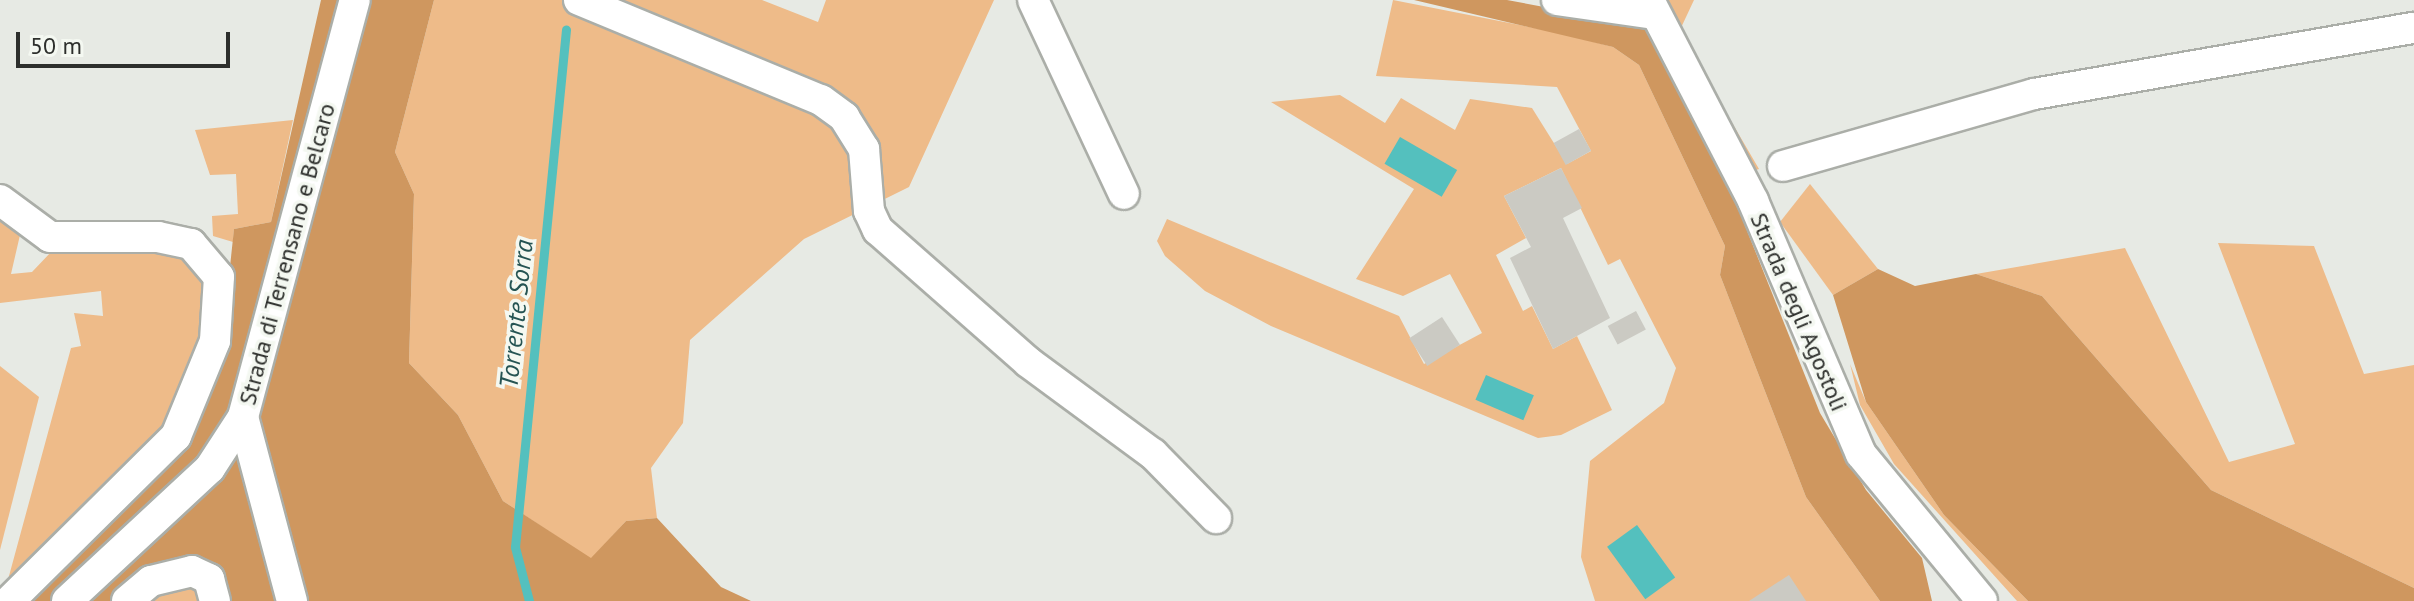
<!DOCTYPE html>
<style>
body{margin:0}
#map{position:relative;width:2414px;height:601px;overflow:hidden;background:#e7eae4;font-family:"PT Sans",sans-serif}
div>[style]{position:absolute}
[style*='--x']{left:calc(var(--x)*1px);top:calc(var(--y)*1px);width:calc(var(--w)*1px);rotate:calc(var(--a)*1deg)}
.green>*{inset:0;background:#eebb89}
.forest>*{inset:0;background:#cf975f}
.water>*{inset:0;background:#54c0be;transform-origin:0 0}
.stream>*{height:9px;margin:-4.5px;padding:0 4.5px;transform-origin:4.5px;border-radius:4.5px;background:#54c0be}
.building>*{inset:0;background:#cbcac3;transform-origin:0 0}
.roads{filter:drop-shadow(2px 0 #abaea8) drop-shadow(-2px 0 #abaea8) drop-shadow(0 2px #abaea8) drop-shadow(0 -2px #abaea8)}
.minor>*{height:30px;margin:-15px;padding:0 15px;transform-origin:15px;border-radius:15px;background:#fff}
span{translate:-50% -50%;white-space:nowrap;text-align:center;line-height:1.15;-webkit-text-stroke:7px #f4f8f1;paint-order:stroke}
.street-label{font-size:24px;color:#2d2f2c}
.water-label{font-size:26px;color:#255453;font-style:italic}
.scale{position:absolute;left:16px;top:32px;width:214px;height:36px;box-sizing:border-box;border:4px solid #2d2f2c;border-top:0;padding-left:10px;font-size:24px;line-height:28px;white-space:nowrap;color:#2d2f2c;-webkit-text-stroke:6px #f4f8f1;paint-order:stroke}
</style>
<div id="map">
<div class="green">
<div style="clip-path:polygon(434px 0,762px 0,818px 22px,826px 0,994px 0,909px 187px,804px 239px,690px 340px,683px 423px,651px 468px,657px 518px,626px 521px,591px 559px,503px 501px,458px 415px,409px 363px,414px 194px,395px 152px)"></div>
<div style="clip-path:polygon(1393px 0,1560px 33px,1613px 47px,1639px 65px,1725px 246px,1720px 275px,1806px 497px,1880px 601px,1595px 601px,1581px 557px,1590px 461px,1664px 403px,1676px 368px,1620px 259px,1608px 265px,1561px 168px,1504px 196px,1526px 238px,1496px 255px,1523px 311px,1532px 306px,1553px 349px,1577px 336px,1612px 410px,1561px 435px,1538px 438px,1271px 326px,1205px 291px,1165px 256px,1157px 241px,1167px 219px,1399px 316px,1424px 364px,1482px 333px,1450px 274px,1403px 296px,1356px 279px,1414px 189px,1271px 102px,1340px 95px,1385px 123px,1401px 98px,1455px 130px,1470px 99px,1532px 108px,1567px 164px,1591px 151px,1557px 87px,1376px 76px)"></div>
<div style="clip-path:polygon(1658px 0,1694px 0,1679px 32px,1759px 169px,1753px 171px)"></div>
<div style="clip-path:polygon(293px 120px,271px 222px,234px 229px,233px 242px,213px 236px,212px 216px,238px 214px,236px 174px,210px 175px,195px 130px)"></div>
<div style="clip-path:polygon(1810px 184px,1878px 269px,1833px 295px,1780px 222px)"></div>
<div style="clip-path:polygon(0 216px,20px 235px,11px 274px,32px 272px,52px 251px,160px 243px,203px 265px,207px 342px,172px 429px,6px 587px,71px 348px,81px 346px,74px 313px,103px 316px,101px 291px,0 303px)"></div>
<div style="clip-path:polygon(2218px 243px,2314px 246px,2364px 374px,2414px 365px,2414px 588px,2211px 490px,2042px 296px,1976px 274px,2125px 248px,2229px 462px,2295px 444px)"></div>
<div style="clip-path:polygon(1850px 364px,1866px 402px,1944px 515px,2028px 601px,2017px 601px,1894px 464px,1860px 405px)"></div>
<div style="clip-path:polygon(0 366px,39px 397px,0 550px)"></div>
<div style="clip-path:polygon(189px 579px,209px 601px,143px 601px)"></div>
</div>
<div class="forest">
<div style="clip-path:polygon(321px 0,434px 0,395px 152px,414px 194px,409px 363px,458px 415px,503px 501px,591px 558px,626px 521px,657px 518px,721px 587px,751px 601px,223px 601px,196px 562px,167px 561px,118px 601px,23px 601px,183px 439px,222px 342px,234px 229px,271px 222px)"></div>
<div style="clip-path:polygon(1414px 0,1507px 0,1640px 25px,1651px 35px,1734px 198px,1820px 413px,1866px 490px,1922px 558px,1932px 601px,1880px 601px,1806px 497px,1720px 275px,1725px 246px,1639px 65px,1613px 47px)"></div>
<div style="clip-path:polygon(1878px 269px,1915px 286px,1976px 274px,2042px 296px,2211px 490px,2414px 588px,2414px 601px,2028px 601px,1944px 515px,1866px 402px,1833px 295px)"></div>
</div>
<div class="water">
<div style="left:1400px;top:137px;width:66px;height:31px;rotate:30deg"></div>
<div style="left:1486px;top:375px;width:52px;height:27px;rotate:23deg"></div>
<div style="left:1637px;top:525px;width:65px;height:37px;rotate:54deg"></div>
</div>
<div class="stream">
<div style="--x:529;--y:601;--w:56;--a:-104.5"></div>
<div style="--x:515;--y:547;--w:520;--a:-84.37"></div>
</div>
<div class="building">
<div style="left:1579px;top:129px;width:25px;height:29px;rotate:61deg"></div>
<div style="clip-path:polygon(1561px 168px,1582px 208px,1563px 218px,1610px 318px,1553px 349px,1510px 258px,1531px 247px,1504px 196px)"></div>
<div style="left:1636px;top:311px;width:21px;height:32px;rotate:62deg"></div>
<div style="left:1442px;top:317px;width:33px;height:39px;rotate:57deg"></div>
<div style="clip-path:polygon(1789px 575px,1806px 601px,1749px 601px)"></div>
</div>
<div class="roads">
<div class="minor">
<div style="--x:579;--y:0;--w:262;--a:22.5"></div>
<div style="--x:821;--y:100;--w:29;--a:36"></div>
<div style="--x:844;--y:117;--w:38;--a:58"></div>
<div style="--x:864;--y:149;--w:62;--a:85.4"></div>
<div style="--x:869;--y:211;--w:21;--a:65"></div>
<div style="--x:878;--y:230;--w:200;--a:41.3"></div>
<div style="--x:1028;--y:362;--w:155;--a:36.4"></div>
<div style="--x:1153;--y:454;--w:90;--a:45.5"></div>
<div style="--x:1033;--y:0;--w:214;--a:64.9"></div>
<div style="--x:1557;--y:0;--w:99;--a:8.1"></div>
<div style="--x:1649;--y:0;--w:226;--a:62.6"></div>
<div style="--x:1753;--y:201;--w:275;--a:66.9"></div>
<div style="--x:1861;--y:454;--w:190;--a:50.5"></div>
<div style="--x:1783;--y:166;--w:261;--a:-16"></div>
<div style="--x:2034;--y:94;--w:386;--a:-9.9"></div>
<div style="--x:0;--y:200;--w:62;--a:36.5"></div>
<div style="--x:50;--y:237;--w:108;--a:0"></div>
<div style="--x:158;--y:237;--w:34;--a:12"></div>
<div style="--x:191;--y:244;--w:43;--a:49.7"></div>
<div style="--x:219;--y:277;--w:64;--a:93.6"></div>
<div style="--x:215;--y:341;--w:103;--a:112.3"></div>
<div style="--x:176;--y:436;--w:235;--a:135.3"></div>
<div style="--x:67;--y:601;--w:195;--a:-42.9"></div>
<div style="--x:210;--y:468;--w:61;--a:-57.1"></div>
<div style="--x:127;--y:601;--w:31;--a:-40"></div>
<div style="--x:151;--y:581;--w:42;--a:-13.7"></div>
<div style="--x:192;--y:571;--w:19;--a:25"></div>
<div style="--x:209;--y:579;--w:23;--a:75"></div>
<div style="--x:292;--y:601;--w:190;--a:-104.9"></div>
<div style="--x:243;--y:417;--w:432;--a:-75"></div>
</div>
</div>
<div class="street-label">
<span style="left:287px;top:254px;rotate:-75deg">Strada di Terrensano e Belcaro</span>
<span style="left:1799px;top:312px;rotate:67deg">Strada degli Agostoli</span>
</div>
<div class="water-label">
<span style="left:516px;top:314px;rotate:-84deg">Torrente Sorra</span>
</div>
<div class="scale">50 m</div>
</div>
